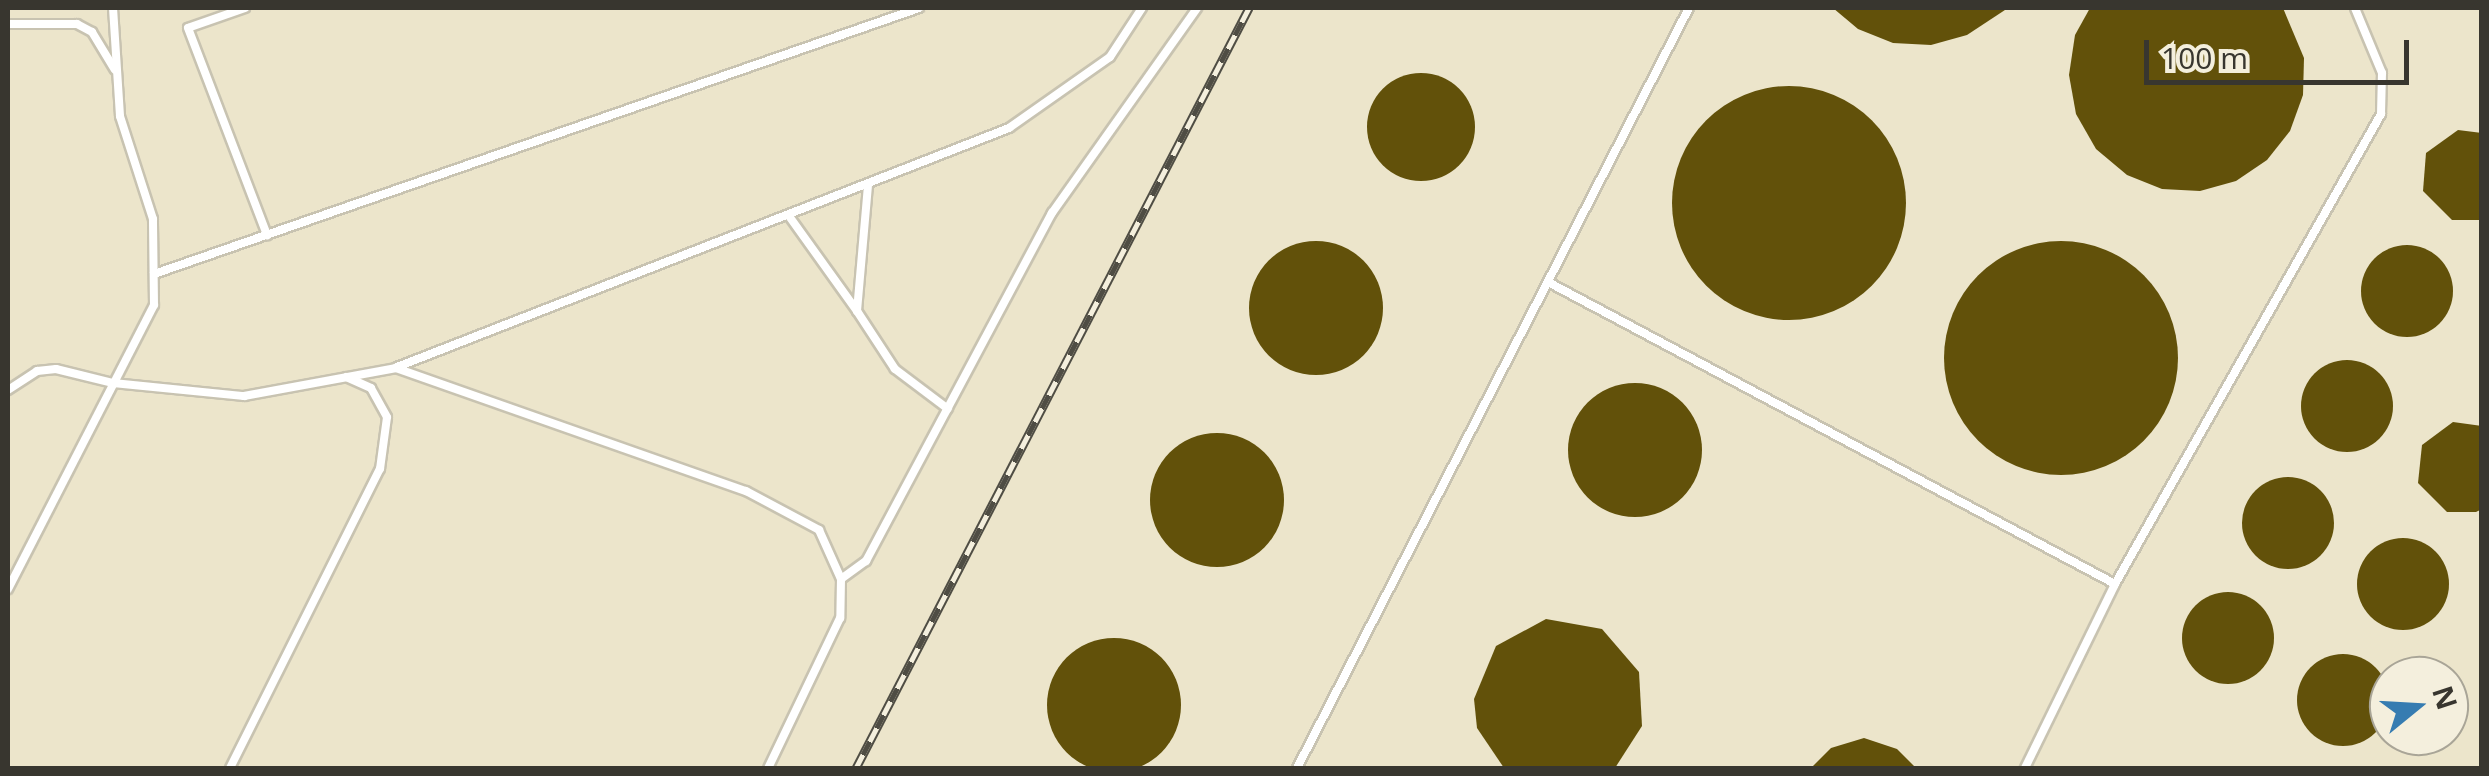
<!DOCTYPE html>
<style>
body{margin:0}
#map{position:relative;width:2489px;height:776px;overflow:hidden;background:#f4efdd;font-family:"Open Sans",sans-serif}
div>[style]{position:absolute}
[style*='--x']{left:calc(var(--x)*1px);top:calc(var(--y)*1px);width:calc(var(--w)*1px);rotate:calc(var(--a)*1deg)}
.built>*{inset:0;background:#ece5cb}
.building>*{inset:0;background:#62510a}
.round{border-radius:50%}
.roads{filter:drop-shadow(2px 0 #c8c3b1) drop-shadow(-2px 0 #c8c3b1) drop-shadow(0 2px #c8c3b1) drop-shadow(0 -2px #c8c3b1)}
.lane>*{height:8px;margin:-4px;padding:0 4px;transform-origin:4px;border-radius:4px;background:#fff}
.rail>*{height:9px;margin-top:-4.5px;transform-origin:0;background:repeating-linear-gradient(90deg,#f4efdd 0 15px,#4f4d44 0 30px);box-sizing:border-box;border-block:2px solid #4f4d44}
span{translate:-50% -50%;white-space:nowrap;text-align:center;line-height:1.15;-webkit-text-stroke:10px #f4efdd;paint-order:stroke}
.frame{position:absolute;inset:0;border:10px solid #38362f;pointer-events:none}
.north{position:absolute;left:2369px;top:656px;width:100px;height:100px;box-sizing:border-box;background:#f4efdd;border:2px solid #a9a597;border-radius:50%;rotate:72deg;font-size:28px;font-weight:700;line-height:40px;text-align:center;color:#38362f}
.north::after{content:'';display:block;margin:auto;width:35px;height:45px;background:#367cb1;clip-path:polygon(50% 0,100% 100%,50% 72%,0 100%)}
.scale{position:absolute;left:2144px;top:40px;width:265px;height:45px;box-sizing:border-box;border:5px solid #38362f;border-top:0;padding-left:12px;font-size:30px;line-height:35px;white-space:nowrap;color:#38362f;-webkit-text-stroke:8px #f4efdd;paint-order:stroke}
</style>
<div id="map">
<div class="built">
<div style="clip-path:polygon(evenodd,8px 8px,2481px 8px,2481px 768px,8px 768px,8px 8px,2389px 676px,2449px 676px,2449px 736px,2389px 736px,2389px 676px)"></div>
</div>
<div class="building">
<div style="clip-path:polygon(1833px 8px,2008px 8px,1967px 35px,1931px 45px,1893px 43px,1858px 29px)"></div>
<div style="clip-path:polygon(2090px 8px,2283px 8px,2304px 58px,2303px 95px,2290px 131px,2267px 160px,2236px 181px,2200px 191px,2162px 189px,2127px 175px,2096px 149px,2076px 114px,2069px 75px,2075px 35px)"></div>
<div class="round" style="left:1367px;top:73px;width:108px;height:108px"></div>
<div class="round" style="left:1672px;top:86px;width:234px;height:234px"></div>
<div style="clip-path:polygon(2458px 130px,2482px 133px,2482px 220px,2452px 220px,2423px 191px,2426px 153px)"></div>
<div class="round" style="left:1249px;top:241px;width:134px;height:134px"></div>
<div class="round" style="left:1944px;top:241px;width:234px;height:234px"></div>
<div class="round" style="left:2361px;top:245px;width:92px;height:92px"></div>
<div class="round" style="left:2301px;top:360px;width:92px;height:92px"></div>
<div class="round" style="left:1568px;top:383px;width:134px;height:134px"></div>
<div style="clip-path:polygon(2453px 422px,2482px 426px,2482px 509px,2476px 512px,2447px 512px,2418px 483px,2422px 445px)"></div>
<div class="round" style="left:1150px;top:433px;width:134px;height:134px"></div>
<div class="round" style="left:2242px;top:477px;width:92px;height:92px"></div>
<div class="round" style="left:2357px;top:538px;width:92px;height:92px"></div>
<div class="round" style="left:2182px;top:592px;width:92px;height:92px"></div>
<div style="clip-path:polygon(1546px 619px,1602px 629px,1639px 672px,1642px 726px,1615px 768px,1504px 768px,1477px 728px,1474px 699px,1496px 646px)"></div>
<div class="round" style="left:1047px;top:638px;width:134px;height:134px"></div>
<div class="round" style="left:2297px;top:654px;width:92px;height:92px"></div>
<div style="clip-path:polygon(1864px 738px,1897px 749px,1916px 768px,1811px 768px,1831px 748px)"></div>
</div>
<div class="roads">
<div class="lane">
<div style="--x:245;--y:8;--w:60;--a:160.7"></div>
<div style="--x:188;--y:28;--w:222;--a:69.1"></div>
<div style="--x:8;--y:24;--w:69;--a:0"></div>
<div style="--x:77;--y:24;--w:17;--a:28"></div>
<div style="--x:92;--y:32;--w:44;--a:58.8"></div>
<div style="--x:789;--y:216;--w:117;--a:54.4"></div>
<div style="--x:857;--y:311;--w:126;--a:-85"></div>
<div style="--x:154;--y:274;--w:810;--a:-19.17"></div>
<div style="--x:1548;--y:282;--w:642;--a:28.04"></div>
<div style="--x:857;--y:311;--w:69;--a:56.8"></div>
<div style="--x:895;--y:369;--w:66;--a:37"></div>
<div style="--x:397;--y:367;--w:657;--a:-21.33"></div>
<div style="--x:1009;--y:128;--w:123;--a:-35.1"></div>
<div style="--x:1110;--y:57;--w:59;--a:-56.9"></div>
<div style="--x:8;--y:390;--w:35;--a:-33"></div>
<div style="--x:37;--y:371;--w:19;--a:-6"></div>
<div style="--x:56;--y:369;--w:59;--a:13.8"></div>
<div style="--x:113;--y:383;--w:132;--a:5.7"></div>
<div style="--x:244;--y:396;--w:155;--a:-10.4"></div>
<div style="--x:396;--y:368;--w:371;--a:19.4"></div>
<div style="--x:746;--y:491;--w:83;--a:28.1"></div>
<div style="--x:819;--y:530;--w:54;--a:65.8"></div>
<div style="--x:841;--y:579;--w:39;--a:91"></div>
<div style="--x:840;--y:618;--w:166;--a:115.6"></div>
<div style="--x:841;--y:579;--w:31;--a:-36"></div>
<div style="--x:866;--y:561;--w:395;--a:-61.9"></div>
<div style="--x:1052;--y:213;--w:251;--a:-54.7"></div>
<div style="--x:8;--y:589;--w:319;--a:-62.8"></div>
<div style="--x:154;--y:305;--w:86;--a:-90.7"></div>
<div style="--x:153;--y:219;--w:108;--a:-107.8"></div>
<div style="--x:120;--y:116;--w:108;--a:-93.7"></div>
<div style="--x:230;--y:768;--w:335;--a:-63.4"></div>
<div style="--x:380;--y:469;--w:52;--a:-82.3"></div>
<div style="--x:387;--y:417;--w:33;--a:-119"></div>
<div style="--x:371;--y:388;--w:27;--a:-156"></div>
<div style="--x:1297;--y:768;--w:855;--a:-62.72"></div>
<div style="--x:2025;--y:768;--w:205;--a:-63.9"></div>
<div style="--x:2115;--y:584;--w:540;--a:-60.49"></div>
<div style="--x:2381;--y:114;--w:41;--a:-88.6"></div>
<div style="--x:2382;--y:73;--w:70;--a:-112.6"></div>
</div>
</div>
<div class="rail">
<div style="--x:856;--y:768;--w:856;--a:-62.66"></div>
</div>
<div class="frame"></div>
<div class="north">N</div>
<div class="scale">100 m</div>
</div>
